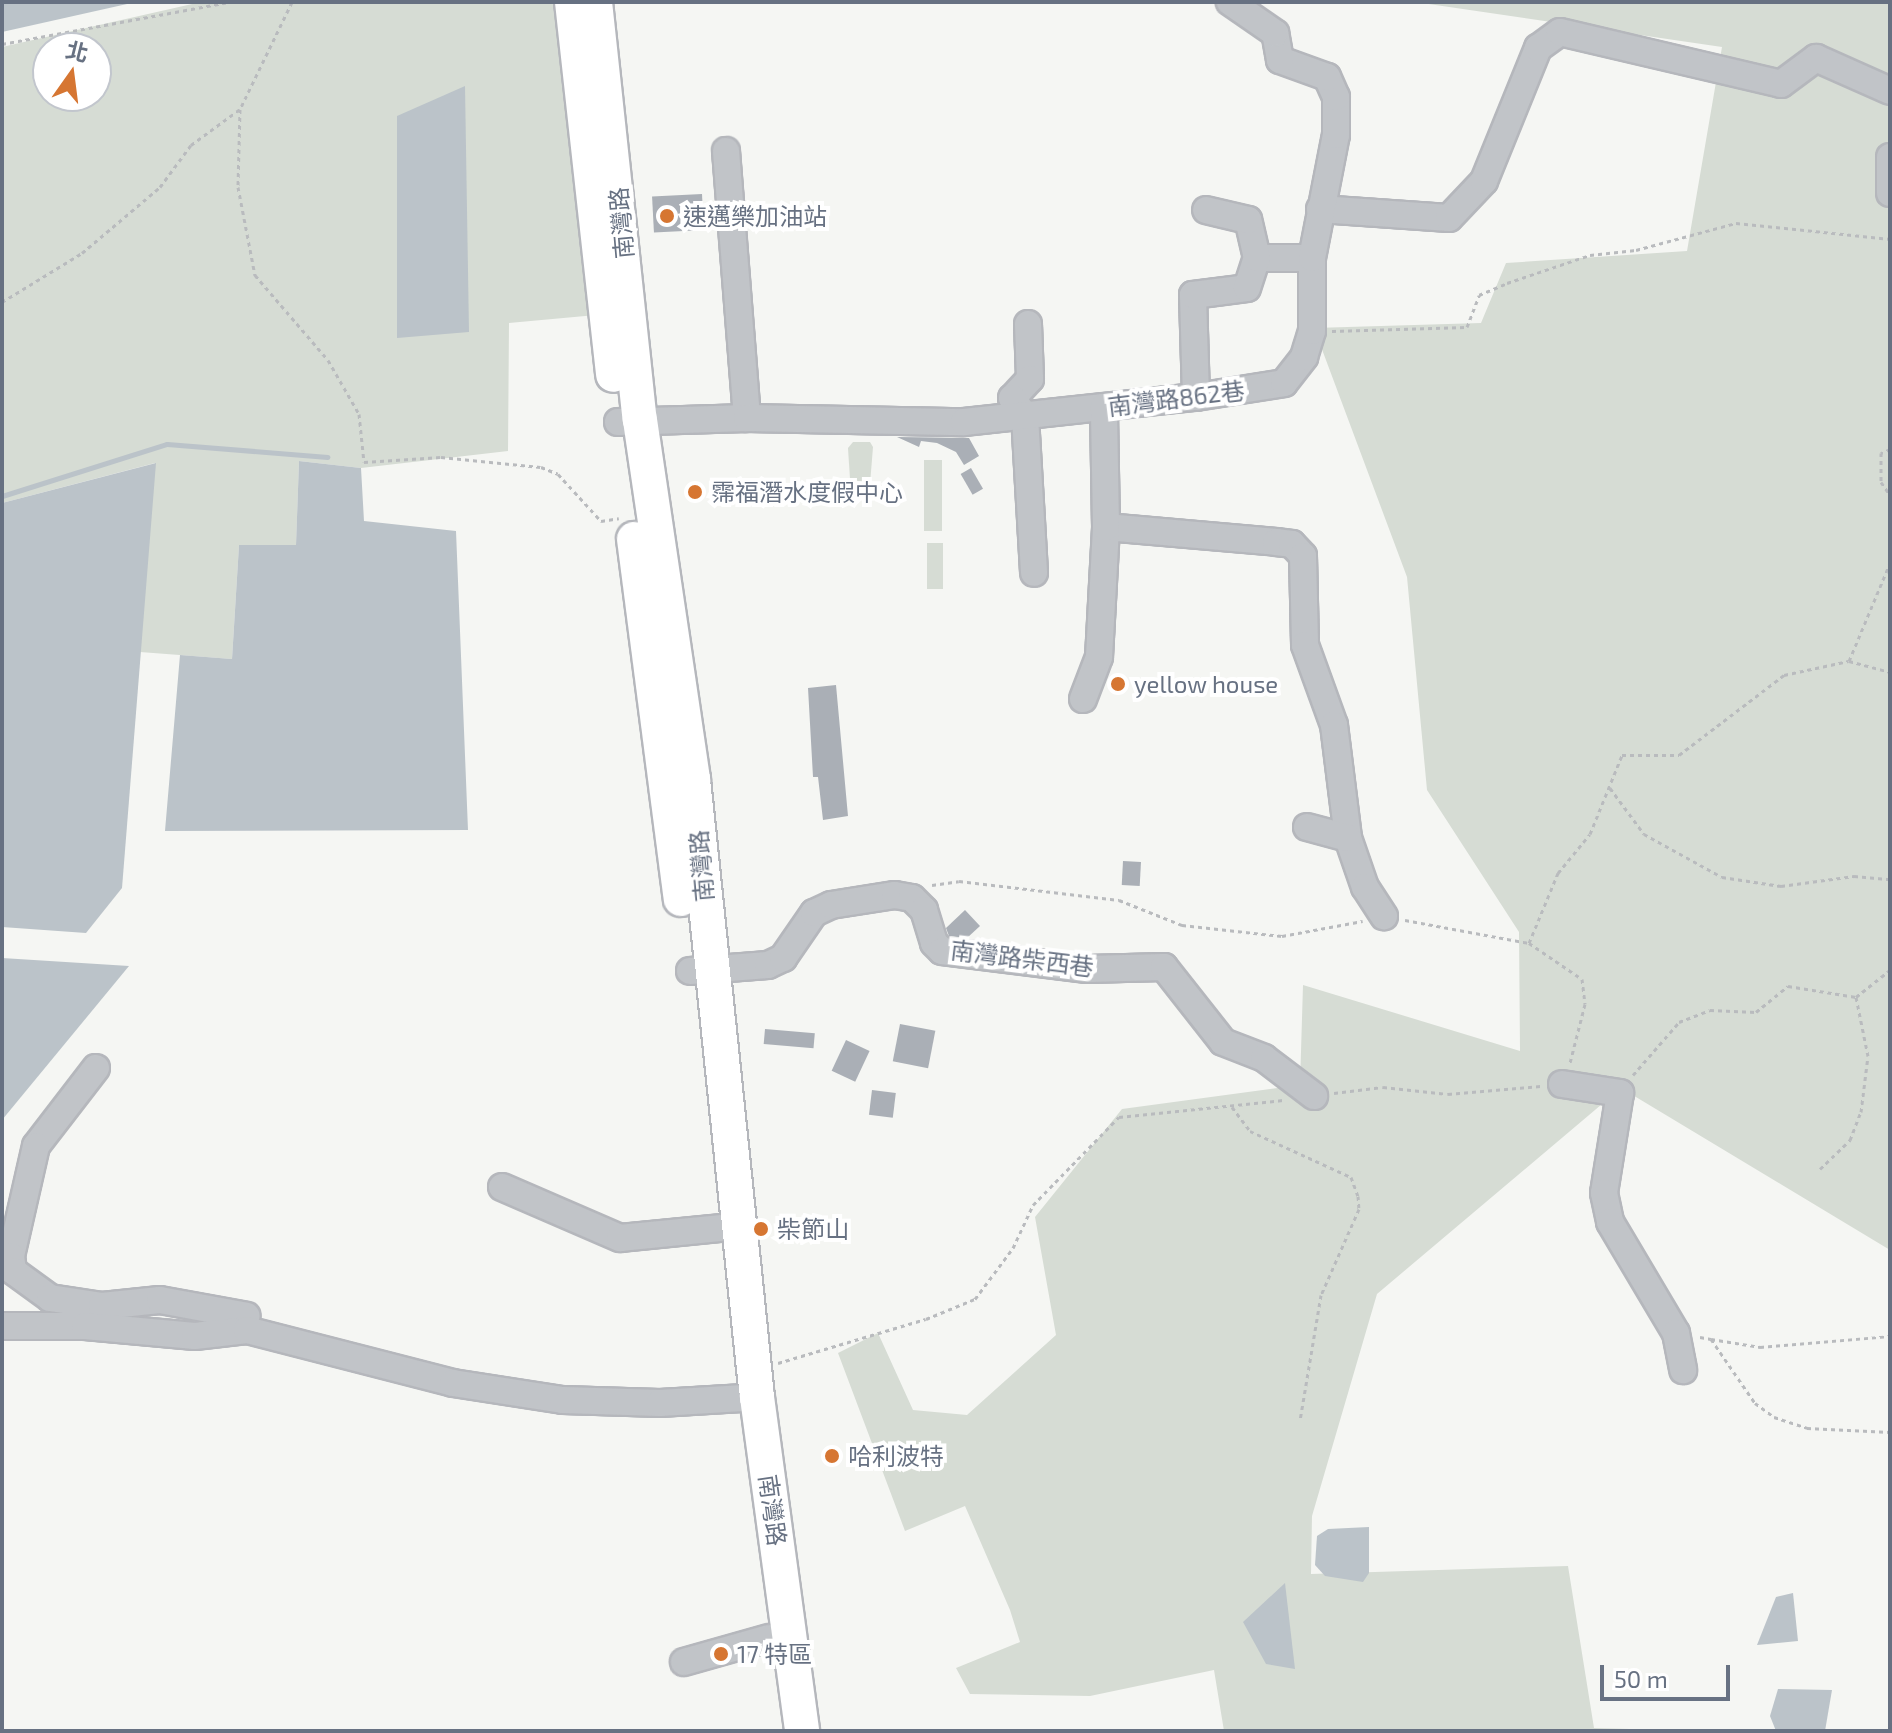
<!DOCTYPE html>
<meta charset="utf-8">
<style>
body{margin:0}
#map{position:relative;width:1892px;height:1733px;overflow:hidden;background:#f5f6f3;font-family:"Exo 2","Noto Sans TC",sans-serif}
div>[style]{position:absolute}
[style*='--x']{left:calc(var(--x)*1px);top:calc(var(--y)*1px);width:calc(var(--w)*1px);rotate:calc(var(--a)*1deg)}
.green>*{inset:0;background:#d6dcd4;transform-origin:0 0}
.water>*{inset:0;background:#bbc3c9}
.stream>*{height:5px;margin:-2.5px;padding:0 2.5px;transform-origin:2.5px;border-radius:2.5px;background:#bbc3c9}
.building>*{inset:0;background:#aaafb6;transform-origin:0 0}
.path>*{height:3px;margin-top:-1.5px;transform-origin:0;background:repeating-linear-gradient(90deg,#b9bbbe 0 4px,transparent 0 8px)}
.roads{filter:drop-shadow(2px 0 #b5b7bc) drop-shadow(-2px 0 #b5b7bc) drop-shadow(0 2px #b5b7bc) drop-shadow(0 -2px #b5b7bc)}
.minor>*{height:26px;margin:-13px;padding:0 13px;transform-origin:13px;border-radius:13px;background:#c1c4c8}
.major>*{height:34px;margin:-17px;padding:0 17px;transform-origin:17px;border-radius:17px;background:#fff}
.dots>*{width:22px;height:22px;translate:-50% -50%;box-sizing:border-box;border:4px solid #fff;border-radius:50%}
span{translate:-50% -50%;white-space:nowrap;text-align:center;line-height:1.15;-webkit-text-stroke:8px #fff;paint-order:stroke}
.poi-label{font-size:24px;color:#677182}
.left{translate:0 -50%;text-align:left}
.street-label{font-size:24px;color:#677182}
.frame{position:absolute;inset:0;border:4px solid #677182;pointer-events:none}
.north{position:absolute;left:32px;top:32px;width:80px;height:80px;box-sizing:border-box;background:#fff;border:2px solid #c2c6cd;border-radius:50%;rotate:14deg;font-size:22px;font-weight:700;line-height:32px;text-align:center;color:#677182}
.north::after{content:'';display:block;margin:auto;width:28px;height:36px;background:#d67632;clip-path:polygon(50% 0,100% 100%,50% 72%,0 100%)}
.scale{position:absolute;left:1600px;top:1665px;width:130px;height:36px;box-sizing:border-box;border:4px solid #677182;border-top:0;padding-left:10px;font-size:24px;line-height:28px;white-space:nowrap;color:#677182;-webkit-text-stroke:6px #fff;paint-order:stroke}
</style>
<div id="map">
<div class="green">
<div style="clip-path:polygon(evenodd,201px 2px,556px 2px,596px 315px,509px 323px,508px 451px,361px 468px,299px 461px,296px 546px,239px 545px,232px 659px,140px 652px,155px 463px,2px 503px,2px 47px,201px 2px,48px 48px,96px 48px,96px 96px,48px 96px,48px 48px)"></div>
<div style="clip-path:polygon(1415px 2px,1890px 2px,1890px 1250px,1621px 1088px,1377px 1294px,1312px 1516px,1311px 1574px,1568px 1566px,1594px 1728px,1702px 1731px,1224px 1731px,1214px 1670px,1090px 1696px,970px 1694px,956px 1668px,1020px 1642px,1010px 1610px,965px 1506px,905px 1531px,838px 1353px,878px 1333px,913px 1410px,967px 1415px,1056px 1335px,1035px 1217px,1122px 1109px,1300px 1085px,1303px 985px,1520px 1051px,1519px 932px,1427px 790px,1407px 577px,1314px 328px,1481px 323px,1506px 263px,1687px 251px,1722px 47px)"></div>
<div style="clip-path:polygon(853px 442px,870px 442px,873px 447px,870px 484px,850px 479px,848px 448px)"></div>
<div style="left:924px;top:460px;width:18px;height:71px"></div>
<div style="left:927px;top:543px;width:16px;height:46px"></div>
</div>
<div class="water">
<div style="clip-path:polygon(2px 2px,136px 2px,2px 32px)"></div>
<div style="clip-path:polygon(465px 86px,469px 332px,397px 338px,397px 116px)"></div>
<div style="clip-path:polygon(299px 461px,361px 468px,364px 521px,456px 531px,468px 830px,165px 831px,180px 655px,232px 659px,239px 545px,296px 545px)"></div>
<div style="clip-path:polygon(156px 463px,122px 888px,86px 933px,2px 927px,2px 503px)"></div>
<div style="clip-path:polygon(2px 958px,129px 966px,2px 1120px)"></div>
<div style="clip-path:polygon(1369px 1527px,1369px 1573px,1363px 1582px,1325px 1576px,1315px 1565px,1317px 1536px,1328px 1529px)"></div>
<div style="clip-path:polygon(1285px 1583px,1295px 1669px,1266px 1664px,1243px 1622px)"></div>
<div style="clip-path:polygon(1793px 1593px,1798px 1641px,1757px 1645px,1776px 1597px)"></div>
<div style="clip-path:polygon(1778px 1689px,1832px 1690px,1825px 1731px,1776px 1731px,1770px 1716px)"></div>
</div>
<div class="stream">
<div style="--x:2;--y:496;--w:173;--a:-17.5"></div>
<div style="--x:167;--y:444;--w:161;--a:4.6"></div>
</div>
<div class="building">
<div style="left:702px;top:194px;width:36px;height:50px;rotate:87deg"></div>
<div style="clip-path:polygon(897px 437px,969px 438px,979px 456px,964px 465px,956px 452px,937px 443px,921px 441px,919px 447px)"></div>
<div style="left:971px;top:468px;width:24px;height:12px;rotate:60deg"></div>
<div style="clip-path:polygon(836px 685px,848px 816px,823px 820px,818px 777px,813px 777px,808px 688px)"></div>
<div style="left:1123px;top:861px;width:18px;height:24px;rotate:3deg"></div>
<div style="clip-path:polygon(965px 910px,980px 926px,967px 938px,949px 936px,946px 928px)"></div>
<div style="left:900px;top:1024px;width:36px;height:38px;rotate:11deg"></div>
<div style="left:765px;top:1029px;width:50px;height:15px;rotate:5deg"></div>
<div style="left:846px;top:1040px;width:26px;height:34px;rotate:25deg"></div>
<div style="left:872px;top:1090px;width:24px;height:25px;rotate:7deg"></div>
</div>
<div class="path">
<div style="--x:292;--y:2;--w:119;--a:115.9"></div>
<div style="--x:240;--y:109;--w:78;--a:91.5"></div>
<div style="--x:238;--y:187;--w:90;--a:79.1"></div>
<div style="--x:255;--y:275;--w:112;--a:49.3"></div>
<div style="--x:328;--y:360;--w:62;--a:60.1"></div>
<div style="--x:359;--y:414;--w:48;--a:84.1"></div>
<div style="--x:364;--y:462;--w:77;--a:-3.7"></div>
<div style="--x:441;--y:457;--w:100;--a:5.7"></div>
<div style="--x:541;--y:467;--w:18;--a:22"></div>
<div style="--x:558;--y:474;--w:64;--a:47.5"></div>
<div style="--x:601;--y:521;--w:18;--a:-9"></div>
<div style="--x:2;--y:44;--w:231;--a:-10.5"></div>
<div style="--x:2;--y:302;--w:94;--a:-31.5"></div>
<div style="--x:82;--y:253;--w:102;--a:-40.2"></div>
<div style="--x:160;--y:187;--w:52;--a:-53.6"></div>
<div style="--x:191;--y:145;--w:61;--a:-36.3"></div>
<div style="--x:1332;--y:331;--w:135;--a:-1.7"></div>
<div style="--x:1467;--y:327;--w:34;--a:-69"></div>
<div style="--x:1479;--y:295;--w:30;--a:-23"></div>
<div style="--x:1507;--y:283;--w:88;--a:-18.6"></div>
<div style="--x:1590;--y:255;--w:46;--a:-6.2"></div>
<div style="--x:1636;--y:250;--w:104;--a:-15.1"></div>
<div style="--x:1736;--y:223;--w:155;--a:5.9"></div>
<div style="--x:1890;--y:449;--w:10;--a:156"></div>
<div style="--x:1881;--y:453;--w:29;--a:90"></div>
<div style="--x:1881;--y:482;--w:16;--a:55"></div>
<div style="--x:1849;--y:661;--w:106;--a:-67.3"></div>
<div style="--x:1610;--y:788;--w:57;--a:53.5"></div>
<div style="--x:1644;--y:834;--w:89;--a:28.9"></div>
<div style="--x:1722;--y:877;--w:60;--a:8.7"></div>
<div style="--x:1781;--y:886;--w:74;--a:-7.8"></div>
<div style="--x:1854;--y:876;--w:36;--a:5"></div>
<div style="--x:932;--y:885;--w:27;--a:-8"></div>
<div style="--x:959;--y:881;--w:161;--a:6.8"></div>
<div style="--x:1119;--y:900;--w:68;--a:21.6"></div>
<div style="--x:1182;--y:925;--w:101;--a:6.3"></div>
<div style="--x:1282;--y:936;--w:82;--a:-10.5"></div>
<div style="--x:1405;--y:920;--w:126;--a:10.5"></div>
<div style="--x:1529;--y:943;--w:64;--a:34.2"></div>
<div style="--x:1582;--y:979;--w:25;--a:83"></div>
<div style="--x:1585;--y:1004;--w:61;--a:104.3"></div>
<div style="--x:1529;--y:943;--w:76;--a:-67.5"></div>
<div style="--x:1558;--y:873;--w:50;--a:-50.6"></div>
<div style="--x:1590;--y:834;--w:85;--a:-67.9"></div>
<div style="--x:1622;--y:755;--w:57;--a:0"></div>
<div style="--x:1679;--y:755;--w:132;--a:-37.3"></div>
<div style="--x:1784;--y:675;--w:66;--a:-12.2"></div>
<div style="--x:1849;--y:661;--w:42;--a:15"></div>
<div style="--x:1633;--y:1075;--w:70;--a:-49"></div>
<div style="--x:1679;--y:1022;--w:33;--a:-21"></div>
<div style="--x:1710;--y:1010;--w:46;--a:2.5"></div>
<div style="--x:1756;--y:1012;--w:41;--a:-39.1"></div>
<div style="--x:1788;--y:986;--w:69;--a:9.2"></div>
<div style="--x:1856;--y:997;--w:43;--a:-38.5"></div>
<div style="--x:1334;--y:1093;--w:49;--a:-7"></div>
<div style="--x:1383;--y:1087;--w:65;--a:6.1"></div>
<div style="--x:1448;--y:1094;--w:93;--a:-4.9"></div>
<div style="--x:1232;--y:1107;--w:30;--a:53"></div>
<div style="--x:1250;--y:1131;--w:111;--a:24.5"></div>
<div style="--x:1351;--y:1177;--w:20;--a:70"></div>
<div style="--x:1358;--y:1196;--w:13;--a:86"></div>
<div style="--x:1359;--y:1209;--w:94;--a:113.8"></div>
<div style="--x:1321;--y:1295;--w:128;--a:99.5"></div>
<div style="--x:1820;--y:1169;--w:42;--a:-44"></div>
<div style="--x:1850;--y:1140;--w:30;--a:-69"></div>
<div style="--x:1861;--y:1112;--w:56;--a:-82.9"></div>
<div style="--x:1868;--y:1056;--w:60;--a:-101.5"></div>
<div style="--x:1700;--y:1337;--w:11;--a:10"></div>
<div style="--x:1711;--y:1339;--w:78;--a:55.5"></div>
<div style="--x:1755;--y:1403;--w:24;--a:36"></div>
<div style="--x:1774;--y:1417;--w:35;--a:18"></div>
<div style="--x:1807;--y:1428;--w:83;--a:2.8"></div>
<div style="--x:1711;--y:1339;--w:50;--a:9.3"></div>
<div style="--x:1760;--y:1347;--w:130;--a:-4.8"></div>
<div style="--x:778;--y:1363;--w:154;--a:-16.6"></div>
<div style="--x:926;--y:1319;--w:53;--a:-22.2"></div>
<div style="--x:975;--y:1299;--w:64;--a:-53.3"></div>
<div style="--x:1013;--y:1248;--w:47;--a:-65.1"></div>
<div style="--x:1033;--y:1205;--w:123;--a:-45.7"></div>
<div style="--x:1119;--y:1117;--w:165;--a:-5.9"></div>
</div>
<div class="roads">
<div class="minor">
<div style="--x:726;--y:151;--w:268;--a:85.5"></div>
<div style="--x:1890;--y:157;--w:36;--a:90"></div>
<div style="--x:1320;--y:209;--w:129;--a:4"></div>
<div style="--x:1449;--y:218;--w:51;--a:-46.6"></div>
<div style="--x:1484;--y:181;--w:144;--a:-67.9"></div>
<div style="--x:1538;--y:48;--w:27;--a:-36"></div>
<div style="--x:1560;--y:32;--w:227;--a:13.2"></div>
<div style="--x:1781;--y:84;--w:44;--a:-36.6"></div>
<div style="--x:1816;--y:58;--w:81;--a:24"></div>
<div style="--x:1257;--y:258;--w:55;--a:0"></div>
<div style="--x:1028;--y:324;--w:55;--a:87.9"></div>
<div style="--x:1030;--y:379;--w:26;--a:133"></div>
<div style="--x:1012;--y:398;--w:22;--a:54"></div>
<div style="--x:1025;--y:416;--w:157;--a:86.7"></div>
<div style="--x:1196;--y:397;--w:102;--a:-91.7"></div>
<div style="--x:1193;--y:295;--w:54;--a:-7.4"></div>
<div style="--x:1247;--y:288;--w:32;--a:-72"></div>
<div style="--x:1257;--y:258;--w:39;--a:-103"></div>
<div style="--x:1248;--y:220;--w:43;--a:-166.6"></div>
<div style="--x:618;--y:422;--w:129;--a:-1.8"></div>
<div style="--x:747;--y:418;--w:217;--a:1.1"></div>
<div style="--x:964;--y:422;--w:233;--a:-6.2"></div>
<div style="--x:1196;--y:397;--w:89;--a:-9"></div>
<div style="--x:1284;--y:383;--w:33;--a:-52"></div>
<div style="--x:1304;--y:357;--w:27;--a:-73"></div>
<div style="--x:1312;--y:331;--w:73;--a:-90"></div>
<div style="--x:1312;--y:258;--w:125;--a:-79"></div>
<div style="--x:1336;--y:135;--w:38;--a:-90"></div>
<div style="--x:1336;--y:97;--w:22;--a:-114"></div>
<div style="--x:1327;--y:77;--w:50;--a:-160.1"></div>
<div style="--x:1280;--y:60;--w:27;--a:-100"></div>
<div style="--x:1275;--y:33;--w:55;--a:-145.4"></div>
<div style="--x:1106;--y:527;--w:171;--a:5"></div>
<div style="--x:1276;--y:542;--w:16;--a:7"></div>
<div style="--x:1292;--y:544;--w:16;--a:47"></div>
<div style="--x:1303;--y:556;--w:89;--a:88.7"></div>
<div style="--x:1305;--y:645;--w:85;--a:70.1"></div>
<div style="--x:1334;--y:725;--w:114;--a:82.9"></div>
<div style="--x:1348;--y:838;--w:52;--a:70.9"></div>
<div style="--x:1365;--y:887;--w:35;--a:57"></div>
<div style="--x:1083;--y:699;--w:45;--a:-69.1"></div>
<div style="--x:1099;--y:657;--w:130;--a:-86.9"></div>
<div style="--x:1106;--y:527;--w:120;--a:-91"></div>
<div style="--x:1307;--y:827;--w:42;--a:15"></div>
<div style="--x:690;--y:971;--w:78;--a:-4.4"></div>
<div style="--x:768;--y:965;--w:17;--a:-25"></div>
<div style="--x:783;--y:958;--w:55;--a:-55.4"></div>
<div style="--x:814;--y:913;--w:19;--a:-25"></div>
<div style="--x:831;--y:905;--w:65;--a:-8.9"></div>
<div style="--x:895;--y:895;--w:17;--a:10"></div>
<div style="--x:912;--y:898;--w:17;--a:45"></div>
<div style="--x:924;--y:910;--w:34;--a:73"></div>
<div style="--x:934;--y:943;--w:11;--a:45"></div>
<div style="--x:942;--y:951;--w:146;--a:7.1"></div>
<div style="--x:1087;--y:969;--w:77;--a:-1.5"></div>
<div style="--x:1164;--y:967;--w:95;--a:51.8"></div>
<div style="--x:1223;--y:1042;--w:44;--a:21.3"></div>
<div style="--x:1264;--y:1058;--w:63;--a:37.2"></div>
<div style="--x:96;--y:1068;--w:98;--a:127.6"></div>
<div style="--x:36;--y:1146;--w:113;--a:102.8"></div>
<div style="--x:11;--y:1256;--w:15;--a:82"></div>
<div style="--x:13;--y:1271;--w:46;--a:36.1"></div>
<div style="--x:50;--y:1298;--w:53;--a:8.7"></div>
<div style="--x:102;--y:1306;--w:58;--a:-5.9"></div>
<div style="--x:160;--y:1300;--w:88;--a:10.4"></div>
<div style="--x:1562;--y:1084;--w:59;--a:8.8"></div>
<div style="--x:1620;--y:1093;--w:101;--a:99.1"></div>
<div style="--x:1604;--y:1193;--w:30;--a:78"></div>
<div style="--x:1610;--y:1222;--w:129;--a:59.3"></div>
<div style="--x:1676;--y:1333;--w:38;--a:79"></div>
<div style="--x:502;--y:1187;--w:129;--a:23.4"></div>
<div style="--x:620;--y:1238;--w:100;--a:-5.7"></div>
<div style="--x:2;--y:1326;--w:83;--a:0"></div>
<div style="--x:85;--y:1326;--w:110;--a:5.2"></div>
<div style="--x:195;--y:1336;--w:52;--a:-6.6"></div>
<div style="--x:247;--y:1330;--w:213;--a:14.4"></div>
<div style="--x:453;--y:1383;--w:111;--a:8.8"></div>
<div style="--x:563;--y:1400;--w:97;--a:1.8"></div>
<div style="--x:660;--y:1403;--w:97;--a:-3.5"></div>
<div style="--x:684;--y:1662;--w:88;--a:-15.8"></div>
</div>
<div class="major">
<div style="--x:572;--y:2;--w:375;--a:83.7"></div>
<div style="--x:595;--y:2;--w:420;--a:83.9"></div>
<div style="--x:640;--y:420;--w:364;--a:81.6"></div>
<div style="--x:693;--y:780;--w:620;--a:84.08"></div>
<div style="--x:757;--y:1397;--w:337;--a:82.3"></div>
<div style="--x:634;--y:539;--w:363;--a:82.6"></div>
</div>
</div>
<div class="dots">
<div style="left:667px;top:216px;background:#d67632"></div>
<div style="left:695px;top:492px;background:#d67632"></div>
<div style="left:1118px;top:684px;background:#d67632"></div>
<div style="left:761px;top:1229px;background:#d67632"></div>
<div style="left:832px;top:1456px;background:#d67632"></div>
<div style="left:721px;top:1654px;background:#d67632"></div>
</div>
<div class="poi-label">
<span class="left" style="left:683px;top:216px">速邁樂加油站</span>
<span class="left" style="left:711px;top:492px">霈福潛水度假中心</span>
<span class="left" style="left:1134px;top:684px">yellow house</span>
<span class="left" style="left:777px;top:1229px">柴節山</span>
<span class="left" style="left:848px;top:1456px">哈利波特</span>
<span class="left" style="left:737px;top:1654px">17 特區</span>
</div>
<div class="street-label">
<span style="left:621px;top:223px;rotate:-95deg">南灣路</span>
<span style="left:1176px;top:398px;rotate:-7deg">南灣路862巷</span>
<span style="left:701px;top:866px;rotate:-95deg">南灣路</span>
<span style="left:1022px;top:958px;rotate:7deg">南灣路柴西巷</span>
<span style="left:773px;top:1510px;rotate:82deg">南灣路</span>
</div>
<div class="frame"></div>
<div class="north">北</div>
<div class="scale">50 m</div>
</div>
